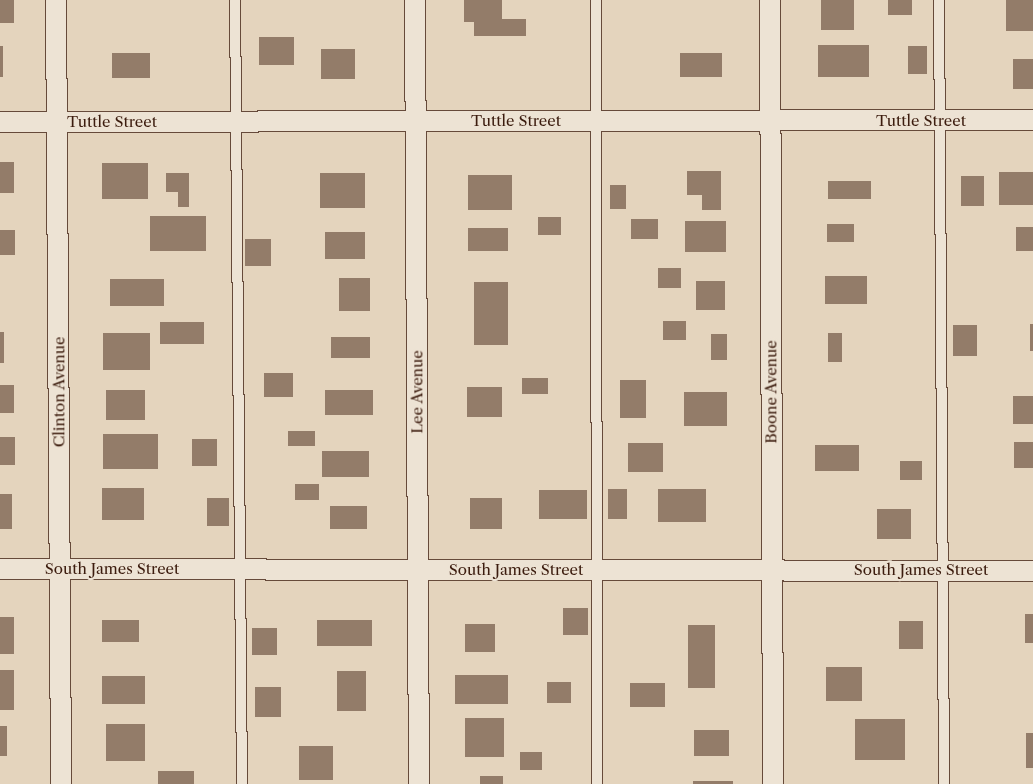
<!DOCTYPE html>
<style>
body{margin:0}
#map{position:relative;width:1033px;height:784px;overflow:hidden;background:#e4d4bd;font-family:"Libre Caslon Text",serif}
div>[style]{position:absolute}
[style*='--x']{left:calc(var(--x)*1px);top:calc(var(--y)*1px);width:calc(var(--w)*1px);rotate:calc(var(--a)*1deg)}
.building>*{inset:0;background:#937c69;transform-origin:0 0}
.roads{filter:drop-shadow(1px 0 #664a3a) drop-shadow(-1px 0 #664a3a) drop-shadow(0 1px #664a3a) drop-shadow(0 -1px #664a3a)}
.service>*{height:10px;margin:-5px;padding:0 5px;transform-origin:5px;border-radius:5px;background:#ede3d4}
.minor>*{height:20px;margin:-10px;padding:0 10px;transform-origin:10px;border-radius:10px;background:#ede3d4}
span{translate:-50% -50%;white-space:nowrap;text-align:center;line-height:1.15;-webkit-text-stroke:4.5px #ede3d4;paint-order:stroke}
.street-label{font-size:15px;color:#3c1c0e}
</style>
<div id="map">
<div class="building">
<div style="left:0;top:0;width:14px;height:23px"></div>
<div style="clip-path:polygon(464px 0,502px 0,502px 19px,526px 19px,526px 36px,474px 36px,474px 22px,464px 22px)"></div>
<div style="left:821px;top:0;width:33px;height:30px"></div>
<div style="left:888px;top:0;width:24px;height:15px"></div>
<div style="left:1006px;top:0;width:27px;height:31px"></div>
<div style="left:259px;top:37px;width:35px;height:28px"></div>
<div style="left:818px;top:45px;width:51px;height:32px"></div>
<div style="left:0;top:46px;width:3px;height:31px"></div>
<div style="left:908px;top:46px;width:19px;height:28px"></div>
<div style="left:321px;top:49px;width:34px;height:30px"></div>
<div style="left:112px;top:53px;width:38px;height:25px"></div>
<div style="left:680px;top:53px;width:42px;height:24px"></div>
<div style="left:1013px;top:59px;width:20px;height:30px"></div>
<div style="left:0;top:162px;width:14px;height:31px"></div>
<div style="left:102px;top:163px;width:46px;height:36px"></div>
<div style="clip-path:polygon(687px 171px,721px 171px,721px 210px,702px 210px,702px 195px,687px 195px)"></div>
<div style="left:999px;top:172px;width:34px;height:33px"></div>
<div style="clip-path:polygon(166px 173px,189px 173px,189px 207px,178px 207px,178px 192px,166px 192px)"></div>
<div style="left:320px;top:173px;width:45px;height:35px"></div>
<div style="left:468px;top:175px;width:44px;height:35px"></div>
<div style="left:961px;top:176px;width:23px;height:30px"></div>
<div style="left:828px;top:181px;width:43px;height:18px"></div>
<div style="left:610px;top:185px;width:16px;height:24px"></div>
<div style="left:150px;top:216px;width:56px;height:35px"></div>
<div style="left:538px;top:217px;width:23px;height:18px"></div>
<div style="left:631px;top:219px;width:27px;height:20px"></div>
<div style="left:685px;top:221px;width:41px;height:31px"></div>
<div style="left:827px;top:224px;width:27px;height:18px"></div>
<div style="left:1016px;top:227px;width:17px;height:24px"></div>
<div style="left:468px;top:228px;width:40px;height:23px"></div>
<div style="left:0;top:230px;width:15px;height:25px"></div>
<div style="left:325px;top:232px;width:40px;height:27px"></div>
<div style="left:245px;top:239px;width:26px;height:27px"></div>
<div style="left:658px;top:268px;width:23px;height:20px"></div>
<div style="left:825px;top:276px;width:42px;height:28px"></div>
<div style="left:339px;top:278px;width:31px;height:33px"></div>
<div style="left:110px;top:279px;width:54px;height:27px"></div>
<div style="left:696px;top:281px;width:29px;height:29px"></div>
<div style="left:474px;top:282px;width:34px;height:63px"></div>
<div style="left:663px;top:321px;width:23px;height:19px"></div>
<div style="left:160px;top:322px;width:44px;height:22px"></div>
<div style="left:1030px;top:324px;width:3px;height:27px"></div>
<div style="left:953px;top:325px;width:24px;height:31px"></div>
<div style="left:0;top:332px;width:4px;height:31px"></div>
<div style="left:103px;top:333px;width:47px;height:37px"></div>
<div style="left:828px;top:333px;width:14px;height:29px"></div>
<div style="left:711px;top:334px;width:16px;height:26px"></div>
<div style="left:331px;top:337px;width:39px;height:21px"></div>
<div style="left:264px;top:373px;width:29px;height:24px"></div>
<div style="left:522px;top:378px;width:26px;height:16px"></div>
<div style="left:620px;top:380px;width:26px;height:38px"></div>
<div style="left:0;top:385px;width:14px;height:28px"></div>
<div style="left:467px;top:387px;width:35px;height:30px"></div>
<div style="left:106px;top:390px;width:39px;height:30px"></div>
<div style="left:325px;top:390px;width:48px;height:25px"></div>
<div style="left:684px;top:392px;width:43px;height:34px"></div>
<div style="left:1013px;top:396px;width:20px;height:28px"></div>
<div style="left:288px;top:431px;width:27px;height:15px"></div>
<div style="left:103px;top:434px;width:55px;height:35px"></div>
<div style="left:0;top:437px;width:15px;height:28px"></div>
<div style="left:192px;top:439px;width:25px;height:27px"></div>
<div style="left:1014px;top:442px;width:19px;height:26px"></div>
<div style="left:628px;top:443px;width:35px;height:29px"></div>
<div style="left:815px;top:445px;width:44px;height:26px"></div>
<div style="left:322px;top:451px;width:47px;height:26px"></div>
<div style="left:900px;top:461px;width:22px;height:19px"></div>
<div style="left:295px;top:484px;width:24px;height:16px"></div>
<div style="left:102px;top:488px;width:42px;height:32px"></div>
<div style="left:608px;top:489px;width:19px;height:30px"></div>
<div style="left:658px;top:489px;width:48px;height:33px"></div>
<div style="left:539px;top:490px;width:48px;height:29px"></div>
<div style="left:0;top:494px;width:12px;height:35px"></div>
<div style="left:207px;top:498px;width:22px;height:28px"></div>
<div style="left:470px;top:498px;width:32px;height:31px"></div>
<div style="left:330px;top:506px;width:37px;height:23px"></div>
<div style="left:877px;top:509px;width:34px;height:30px"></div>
<div style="left:563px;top:608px;width:25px;height:27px"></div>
<div style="left:1025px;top:614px;width:8px;height:29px"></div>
<div style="left:0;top:617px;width:14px;height:37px"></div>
<div style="left:102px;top:620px;width:37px;height:22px"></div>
<div style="left:317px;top:620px;width:55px;height:26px"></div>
<div style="left:899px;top:621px;width:24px;height:28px"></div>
<div style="left:465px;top:624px;width:30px;height:28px"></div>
<div style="left:688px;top:625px;width:27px;height:63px"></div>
<div style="left:252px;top:628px;width:25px;height:27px"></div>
<div style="left:826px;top:667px;width:36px;height:34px"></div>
<div style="left:0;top:670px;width:14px;height:40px"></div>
<div style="left:337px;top:671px;width:29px;height:40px"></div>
<div style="left:455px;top:675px;width:53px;height:29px"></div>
<div style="left:102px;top:676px;width:43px;height:28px"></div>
<div style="left:547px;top:682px;width:24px;height:21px"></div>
<div style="left:630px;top:683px;width:35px;height:24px"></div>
<div style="left:255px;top:687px;width:26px;height:30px"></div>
<div style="left:465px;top:718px;width:39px;height:39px"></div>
<div style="left:855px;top:719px;width:50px;height:41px"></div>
<div style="left:106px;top:724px;width:39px;height:37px"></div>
<div style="left:0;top:726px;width:7px;height:30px"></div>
<div style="left:694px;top:730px;width:35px;height:26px"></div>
<div style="left:1026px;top:733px;width:7px;height:35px"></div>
<div style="left:299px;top:746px;width:34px;height:34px"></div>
<div style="left:520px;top:752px;width:22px;height:18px"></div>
<div style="left:158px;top:771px;width:36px;height:13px"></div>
<div style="left:480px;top:776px;width:23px;height:8px"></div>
<div style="left:693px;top:781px;width:40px;height:3px"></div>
</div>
<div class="roads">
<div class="service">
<div style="--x:235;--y:0;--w:784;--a:89.49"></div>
<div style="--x:596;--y:0;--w:784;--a:89.93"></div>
<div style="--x:939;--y:0;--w:784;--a:89.63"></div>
</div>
<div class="minor">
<div style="--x:56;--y:0;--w:784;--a:89.63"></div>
<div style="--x:415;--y:0;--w:784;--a:89.71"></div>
<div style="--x:770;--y:0;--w:784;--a:89.78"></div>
<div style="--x:0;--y:122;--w:1033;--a:-0.11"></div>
<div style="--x:0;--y:569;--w:1033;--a:0.11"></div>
</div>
</div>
<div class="street-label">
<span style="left:516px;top:121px">Tuttle Street</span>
<span style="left:921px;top:121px">Tuttle Street</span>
<span style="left:112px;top:122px">Tuttle Street</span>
<span style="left:59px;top:392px;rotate:-90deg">Clinton Avenue</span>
<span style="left:417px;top:392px;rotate:-90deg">Lee Avenue</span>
<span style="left:771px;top:392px;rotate:-90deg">Boone Avenue</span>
<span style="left:112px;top:569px">South James Street</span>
<span style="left:516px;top:570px">South James Street</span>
<span style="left:921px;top:570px">South James Street</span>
</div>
</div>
